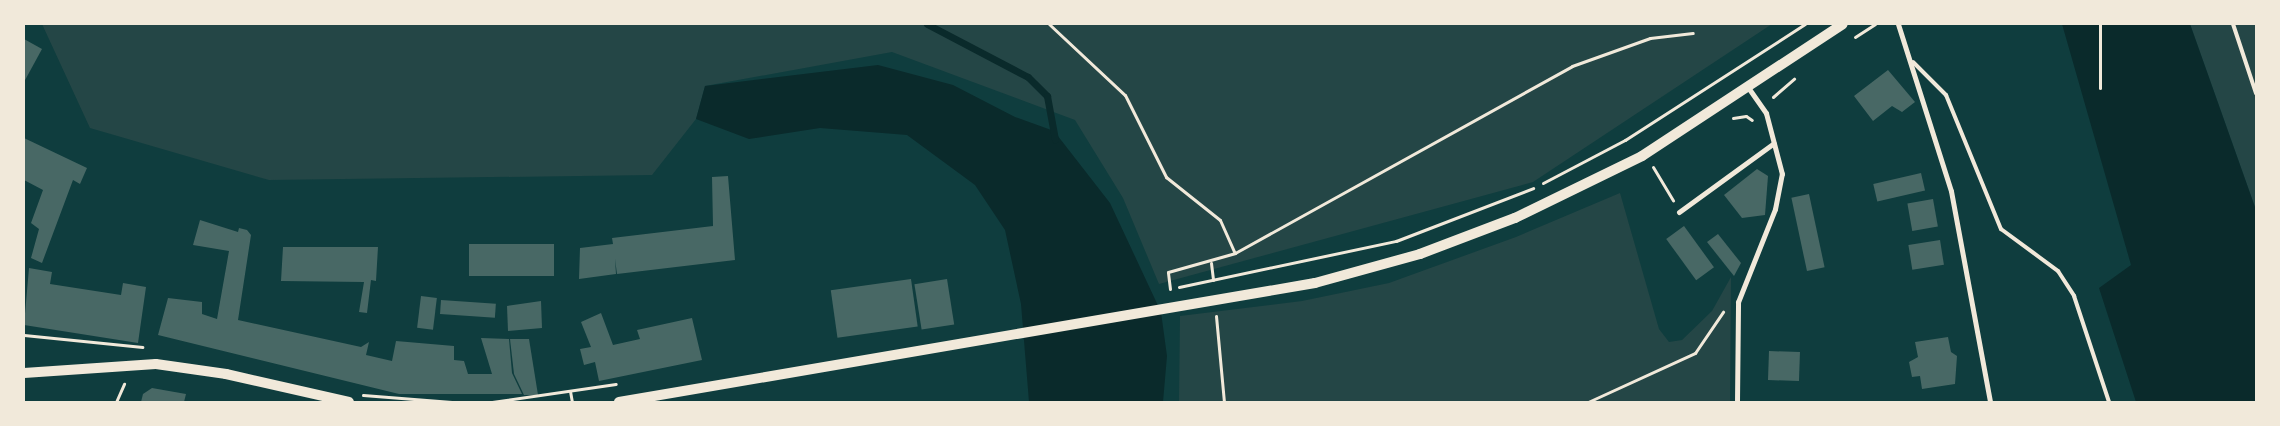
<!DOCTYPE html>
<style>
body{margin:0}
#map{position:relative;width:2280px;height:426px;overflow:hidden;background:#0f3d3e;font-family:"Golos Text",sans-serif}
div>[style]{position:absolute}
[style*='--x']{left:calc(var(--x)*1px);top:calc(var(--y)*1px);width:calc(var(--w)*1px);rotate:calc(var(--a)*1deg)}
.green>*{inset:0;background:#244646}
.water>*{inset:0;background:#0a2a2b}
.stream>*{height:7px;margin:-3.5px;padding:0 3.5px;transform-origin:3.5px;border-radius:3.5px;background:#0a2a2b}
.building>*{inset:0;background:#486865;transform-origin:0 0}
.path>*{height:3px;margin:-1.5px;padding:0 1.5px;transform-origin:1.5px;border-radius:1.5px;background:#f1e9da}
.service>*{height:4px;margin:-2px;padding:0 2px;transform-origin:2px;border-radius:2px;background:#f1e9da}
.minor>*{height:5px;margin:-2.5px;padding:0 2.5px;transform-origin:2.5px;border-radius:2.5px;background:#f1e9da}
.secondary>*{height:10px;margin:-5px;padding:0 5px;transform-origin:5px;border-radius:5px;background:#f1e9da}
span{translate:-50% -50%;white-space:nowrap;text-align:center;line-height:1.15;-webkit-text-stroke:5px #f1e9da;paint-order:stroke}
.frame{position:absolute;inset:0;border:25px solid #f1e9da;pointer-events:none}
</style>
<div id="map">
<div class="green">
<div style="clip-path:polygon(42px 24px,1772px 24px,1533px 182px,1159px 284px,1123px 198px,1075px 120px,892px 52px,705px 86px,696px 119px,652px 175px,269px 180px,90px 128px)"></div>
<div style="clip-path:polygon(2190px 24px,2256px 24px,2256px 210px)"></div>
<div style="clip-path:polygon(1620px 193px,1659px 329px,1669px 342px,1682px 340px,1712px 311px,1731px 277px,1730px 402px,1179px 402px,1180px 316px,1302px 301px,1389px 283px,1516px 237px)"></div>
</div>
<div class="water">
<div style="clip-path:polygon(2062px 24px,2190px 24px,2256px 210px,2256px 402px,2136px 402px,2099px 288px,2131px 265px)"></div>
<div style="clip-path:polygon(878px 65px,953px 85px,1015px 117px,1054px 131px,1110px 203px,1161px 312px,1167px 356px,1163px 402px,1029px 402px,1021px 304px,1005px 230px,975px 185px,907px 135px,820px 128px,749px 139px,696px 119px,705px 86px)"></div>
</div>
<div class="stream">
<div style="--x:927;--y:24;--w:114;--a:27.7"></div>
<div style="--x:1028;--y:77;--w:27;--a:45"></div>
<div style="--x:1047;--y:96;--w:44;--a:79.5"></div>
</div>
<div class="building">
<div style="clip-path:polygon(24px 39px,42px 49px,24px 82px)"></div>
<div style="clip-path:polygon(1888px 70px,1915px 102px,1902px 112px,1892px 106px,1873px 121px,1854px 96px)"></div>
<div style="clip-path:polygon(24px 138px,87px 168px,80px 184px,73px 180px,42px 263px,31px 258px,39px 229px,31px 223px,43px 190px,24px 180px)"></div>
<div style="clip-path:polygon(1757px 169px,1768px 176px,1765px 215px,1742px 218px,1724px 195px)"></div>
<div style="left:1921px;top:173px;width:18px;height:49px;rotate:77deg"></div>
<div style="clip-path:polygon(728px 176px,735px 260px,617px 274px,615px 259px,616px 274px,579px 279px,580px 248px,613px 244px,612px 238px,713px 226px,712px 177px)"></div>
<div style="left:1809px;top:194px;width:75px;height:18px;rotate:78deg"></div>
<div style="left:1933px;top:199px;width:28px;height:26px;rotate:80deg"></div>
<div style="clip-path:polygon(200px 220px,238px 232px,239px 228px,247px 230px,251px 235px,238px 320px,361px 347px,369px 342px,366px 355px,392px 361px,396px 341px,454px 346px,454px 360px,464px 361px,468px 374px,492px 374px,481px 338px,509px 339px,512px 373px,522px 394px,399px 394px,158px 335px,168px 298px,202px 302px,202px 314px,217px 319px,229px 251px,193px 245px)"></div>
<div style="left:1684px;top:226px;width:51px;height:22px;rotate:54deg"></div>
<div style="clip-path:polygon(1718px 234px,1741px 263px,1734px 276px,1707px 242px)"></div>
<div style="left:1940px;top:240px;width:25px;height:32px;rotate:81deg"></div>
<div style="left:554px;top:244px;width:32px;height:85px;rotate:90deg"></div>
<div style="clip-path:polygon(283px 247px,378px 247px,376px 281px,371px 280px,367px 313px,359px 312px,364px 282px,281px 281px)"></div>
<div style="clip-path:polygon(29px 268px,52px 272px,50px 284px,121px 295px,123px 283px,146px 287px,138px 343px,24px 325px)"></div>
<div style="left:911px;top:279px;width:48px;height:81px;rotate:82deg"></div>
<div style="left:947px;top:279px;width:46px;height:33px;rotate:81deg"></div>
<div style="left:421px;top:296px;width:16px;height:32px;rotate:7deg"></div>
<div style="left:441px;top:300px;width:55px;height:14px;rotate:4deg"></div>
<div style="clip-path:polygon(541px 301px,542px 328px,508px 331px,507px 306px)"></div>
<div style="clip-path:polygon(601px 313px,613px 345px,640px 339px,637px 330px,692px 318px,702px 360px,599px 381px,595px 362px,584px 365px,580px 349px,591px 347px,581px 322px)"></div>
<div style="clip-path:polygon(1948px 337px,1951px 352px,1957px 356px,1955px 384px,1922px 389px,1920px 376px,1912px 377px,1909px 362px,1918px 357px,1915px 342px)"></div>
<div style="clip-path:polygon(510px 339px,529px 339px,538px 395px,524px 395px,514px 374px)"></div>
<div style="left:1769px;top:351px;width:31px;height:29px;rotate:2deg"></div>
<div style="clip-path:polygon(152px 388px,186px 394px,184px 402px,141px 402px,143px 394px)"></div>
</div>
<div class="path">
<div style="--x:1049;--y:24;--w:104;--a:43.1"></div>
<div style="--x:1125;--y:95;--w:92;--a:63.4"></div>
<div style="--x:1166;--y:177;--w:69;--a:38.5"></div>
<div style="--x:1220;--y:220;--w:36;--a:66"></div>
<div style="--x:1855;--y:37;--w:24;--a:-33"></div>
<div style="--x:2100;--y:88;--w:64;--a:-90"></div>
<div style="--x:1773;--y:97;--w:28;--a:-41"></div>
<div style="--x:1733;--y:118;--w:13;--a:-9"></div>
<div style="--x:1746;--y:116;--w:7;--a:34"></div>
<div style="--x:1653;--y:167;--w:39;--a:59"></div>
<div style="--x:1543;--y:183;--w:93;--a:-27.7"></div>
<div style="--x:1625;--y:140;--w:214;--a:-32.8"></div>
<div style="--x:1211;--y:263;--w:17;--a:83"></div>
<div style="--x:1179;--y:287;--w:222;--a:-12"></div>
<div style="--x:1396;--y:241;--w:147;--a:-21.1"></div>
<div style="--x:1170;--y:289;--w:17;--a:-97"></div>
<div style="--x:1168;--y:272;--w:70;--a:-15.8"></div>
<div style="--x:1235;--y:253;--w:385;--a:-29"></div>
<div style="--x:1572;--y:66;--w:83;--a:-19.7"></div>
<div style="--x:1650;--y:38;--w:43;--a:-6.6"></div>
<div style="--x:1216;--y:316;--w:86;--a:84.7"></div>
<div style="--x:24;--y:335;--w:119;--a:5.8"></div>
<div style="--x:570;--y:391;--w:11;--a:80"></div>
<div style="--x:363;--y:395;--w:89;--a:4.5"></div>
<div style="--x:116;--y:402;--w:20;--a:-66"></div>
<div style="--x:492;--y:402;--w:125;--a:-8.3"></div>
<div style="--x:1588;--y:402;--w:118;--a:-24.6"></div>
<div style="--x:1695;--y:353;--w:50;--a:-55.7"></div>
</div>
<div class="service">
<div style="--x:2233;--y:24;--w:73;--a:71.6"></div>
<div style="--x:1913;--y:62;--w:47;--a:45"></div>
<div style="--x:1946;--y:95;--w:145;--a:67.7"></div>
<div style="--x:2001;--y:229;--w:71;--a:36.4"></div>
<div style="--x:2058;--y:271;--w:30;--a:57"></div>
<div style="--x:2074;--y:296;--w:112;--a:71.7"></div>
</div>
<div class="minor">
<div style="--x:1898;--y:24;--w:175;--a:72.4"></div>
<div style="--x:1951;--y:191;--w:215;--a:79.5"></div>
<div style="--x:1679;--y:212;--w:117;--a:-36"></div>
<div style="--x:1737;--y:402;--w:100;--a:-89.4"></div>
<div style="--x:1738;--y:302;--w:100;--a:-68.3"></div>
<div style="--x:1775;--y:209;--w:36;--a:-79"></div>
<div style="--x:1782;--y:174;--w:63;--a:-104.7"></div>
<div style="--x:1766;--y:113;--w:29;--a:-125"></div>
</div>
<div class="secondary">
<div style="--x:24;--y:373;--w:132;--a:-3.9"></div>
<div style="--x:156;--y:364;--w:71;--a:8.1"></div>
<div style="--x:226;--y:374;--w:126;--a:12.8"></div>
<div style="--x:619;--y:402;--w:706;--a:-9.7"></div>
<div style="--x:1315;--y:283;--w:109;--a:-15.4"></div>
<div style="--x:1420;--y:254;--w:102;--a:-20.8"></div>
<div style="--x:1515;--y:218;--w:141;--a:-26"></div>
<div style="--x:1642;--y:156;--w:240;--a:-33.3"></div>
</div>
<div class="frame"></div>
</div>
